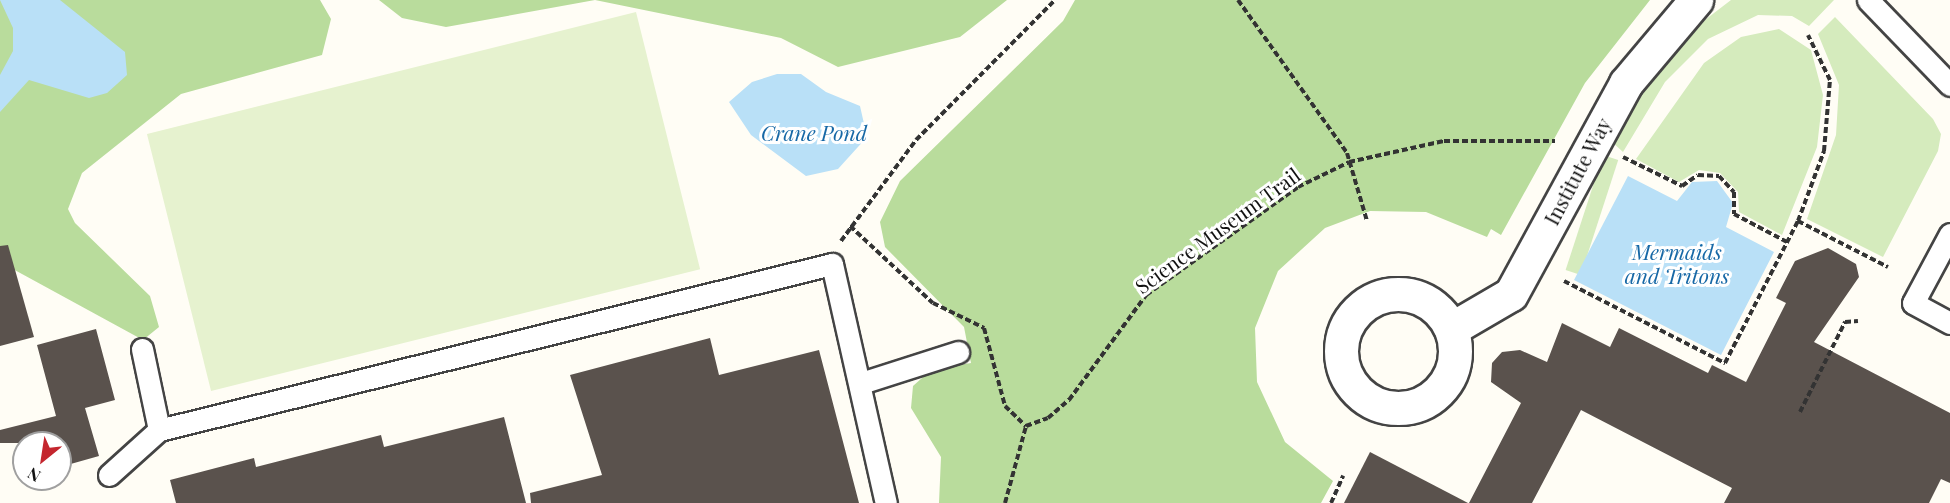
<!DOCTYPE html>
<style>
body{margin:0}
#map{position:relative;width:1950px;height:503px;overflow:hidden;background:#fffdf5;font-family:"Playfair Display",serif}
div>[style]{position:absolute}
[style*='--x']{left:calc(var(--x)*1px);top:calc(var(--y)*1px);width:calc(var(--w)*1px);rotate:calc(var(--a)*1deg)}
.green>*{inset:0;background:#d5ebbd;transform-origin:0 0}
.forest>*{inset:0;background:#b9dc9c}
.pitch>*{inset:0;background:#e6f2cf;transform-origin:0 0}
.water>*{inset:0;background:#b9e0f7}
.building>*{inset:0;background:#5a524d}
.path>*{height:4px;margin-top:-2px;transform-origin:0;background:repeating-linear-gradient(90deg,#333 0 6px,transparent 0 9px)}
.roads{filter:drop-shadow(2px 0 #444) drop-shadow(-2px 0 #444) drop-shadow(0 2px #444) drop-shadow(0 -2px #444)}
.lane>*{height:21px;margin:-10.5px;padding:0 10.5px;transform-origin:10.5px;border-radius:10.5px;background:#fff}
.street>*{height:33px;margin:-16.5px;padding:0 16.5px;transform-origin:16.5px;border-radius:16.5px;background:#fff}
.street>.ring{margin:-16.5px;padding:0;box-sizing:content-box;background:none;border:33px solid #fff;border-radius:50%}
span{translate:-50% -50%;white-space:nowrap;text-align:center;line-height:1.15;-webkit-text-stroke:6px #fff;paint-order:stroke}
.street-label{font-size:20px;color:#111}
.water-label{font-size:21px;color:#1768a6;font-style:italic}
.north{position:absolute;left:12px;top:431px;width:60px;height:60px;box-sizing:border-box;background:#fff;border:2px solid #a0a0a0;border-radius:50%;rotate:210deg;font-size:16px;font-weight:700;line-height:24px;text-align:center;color:#111}
.north::after{content:'';display:block;margin:auto;width:21px;height:27px;background:#c4262e;clip-path:polygon(50% 0,100% 100%,50% 72%,0 100%)}
</style>
<div id="map">
<div class="green">
<div style="clip-path:polygon(1731px 0,1834px 0,1809px 26px,1792px 16px,1758px 15px,1708px 39px,1665px 82px,1623px 152px,1611px 141px,1652px 76px,1688px 33px)"></div>
<div style="clip-path:polygon(1835px 17px,1933px 119px,1941px 134px,1938px 151px,1883px 257px,1807px 219px,1836px 135px,1839px 85px,1818px 34px)"></div>
<div style="clip-path:polygon(1779px 29px,1811px 50px,1823px 95px,1817px 147px,1782px 235px,1739px 212px,1738px 192px,1720px 173px,1699px 170px,1679px 182px,1636px 159px,1704px 63px,1741px 37px)"></div>
<div style="left:1603px;top:155px;width:16px;height:121px;rotate:18deg"></div>
</div>
<div class="forest">
<div style="clip-path:polygon(0 0,320px 0,331px 19px,322px 55px,181px 94px,82px 173px,68px 209px,75px 223px,150px 296px,159px 327px,143px 340px,0 262px)"></div>
<div style="clip-path:polygon(379px 0,1007px 0,960px 37px,838px 67px,781px 38px,595px 0,446px 27px,402px 18px)"></div>
<div style="clip-path:polygon(1075px 0,1650px 0,1585px 83px,1501px 235px,1491px 229px,1487px 237px,1426px 212px,1370px 211px,1325px 228px,1278px 271px,1255px 328px,1257px 382px,1285px 442px,1333px 481px,1321px 503px,939px 503px,941px 457px,911px 408px,913px 386px,931px 370px,971px 363px,964px 327px,885px 247px,880px 222px,900px 181px,1063px 21px)"></div>
</div>
<div class="pitch">
<div style="left:636px;top:12px;width:265px;height:504px;rotate:76deg"></div>
</div>
<div class="water">
<div style="clip-path:polygon(0 0,60px 0,125px 52px,127px 75px,107px 93px,89px 98px,29px 80px,0 112px,0 75px,13px 51px,13px 28px)"></div>
<div style="clip-path:polygon(777px 74px,801px 74px,826px 92px,860px 106px,867px 137px,838px 169px,806px 176px,751px 135px,729px 102px,752px 82px)"></div>
<div style="clip-path:polygon(1628px 176px,1677px 201px,1692px 182px,1717px 181px,1733px 203px,1726px 227px,1774px 252px,1721px 355px,1574px 280px)"></div>
</div>
<div class="building">
<div style="clip-path:polygon(8px 245px,34px 337px,0 346px,0 246px)"></div>
<div style="clip-path:polygon(1828px 248px,1856px 264px,1859px 277px,1814px 342px,1950px 413px,1950px 483px,1941px 479px,1929px 503px,1724px 503px,1732px 488px,1581px 410px,1532px 503px,1469px 503px,1521px 403px,1491px 382px,1492px 363px,1502px 352px,1520px 350px,1547px 362px,1562px 323px,1610px 347px,1619px 328px,1708px 373px,1712px 365px,1746px 382px,1786px 303px,1776px 298px,1795px 261px)"></div>
<div style="clip-path:polygon(96px 329px,115px 400px,85px 408px,99px 456px,60px 467px,60px 443px,0 443px,0 430px,56px 416px,37px 345px)"></div>
<div style="clip-path:polygon(710px 338px,719px 375px,819px 350px,859px 503px,531px 503px,530px 493px,602px 475px,570px 375px)"></div>
<div style="clip-path:polygon(504px 417px,526px 503px,176px 503px,170px 480px,254px 458px,256px 467px,381px 435px,384px 447px)"></div>
<div style="clip-path:polygon(1370px 452px,1468px 503px,1344px 503px)"></div>
</div>
<div class="path">
<div style="--x:1238;--y:0;--w:188;--a:54.5"></div>
<div style="--x:1347;--y:153;--w:71;--a:73.6"></div>
<div style="--x:1623;--y:157;--w:66;--a:26.2"></div>
<div style="--x:1682;--y:186;--w:19;--a:-35"></div>
<div style="--x:1698;--y:175;--w:21;--a:3"></div>
<div style="--x:1719;--y:176;--w:22;--a:47"></div>
<div style="--x:1734;--y:192;--w:22;--a:90"></div>
<div style="--x:1734;--y:214;--w:60;--a:27.8"></div>
<div style="--x:1798;--y:221;--w:101;--a:27.1"></div>
<div style="--x:850;--y:226;--w:113;--a:42.9"></div>
<div style="--x:933;--y:303;--w:57;--a:26.1"></div>
<div style="--x:984;--y:328;--w:81;--a:74.9"></div>
<div style="--x:1005;--y:406;--w:29;--a:44"></div>
<div style="--x:841;--y:241;--w:126;--a:-53.4"></div>
<div style="--x:916;--y:140;--w:197;--a:-45.2"></div>
<div style="--x:1564;--y:281;--w:181;--a:27"></div>
<div style="--x:1725;--y:363;--w:160;--a:-62.8"></div>
<div style="--x:1798;--y:221;--w:75;--a:-69.6"></div>
<div style="--x:1824;--y:151;--w:71;--a:-85.2"></div>
<div style="--x:1830;--y:80;--w:50;--a:-116.1"></div>
<div style="--x:1800;--y:412;--w:101;--a:-63.4"></div>
<div style="--x:1845;--y:322;--w:13;--a:-4"></div>
<div style="--x:1005;--y:503;--w:80;--a:-74.7"></div>
<div style="--x:1026;--y:426;--w:23;--a:-20"></div>
<div style="--x:1048;--y:418;--w:28;--a:-41"></div>
<div style="--x:1069;--y:400;--w:130;--a:-53.7"></div>
<div style="--x:1146;--y:295;--w:186;--a:-35.4"></div>
<div style="--x:1298;--y:187;--w:57;--a:-26.1"></div>
<div style="--x:1349;--y:162;--w:97;--a:-12.5"></div>
<div style="--x:1444;--y:141;--w:111;--a:0"></div>
<div style="--x:1331;--y:503;--w:30;--a:-66"></div>
</div>
<div class="roads">
<div class="lane">
<div style="--x:1868;--y:0;--w:118;--a:46"></div>
<div style="--x:1950;--y:234;--w:78;--a:118.2"></div>
<div style="--x:1913;--y:303;--w:42;--a:28.4"></div>
<div style="--x:142;--y:349;--w:83;--a:78.1"></div>
<div style="--x:861;--y:383;--w:102;--a:-17.7"></div>
<div style="--x:109;--y:475;--w:67;--a:-42"></div>
<div style="--x:159;--y:430;--w:693;--a:-13.86"></div>
<div style="--x:832;--y:264;--w:245;--a:77.3"></div>
</div>
<div class="street">
<div class="ring" style="left:1341px;top:294px;width:81px;height:81px"></div>
<div style="--x:1451;--y:329;--w:69;--a:-30.3"></div>
<div style="--x:1511;--y:294;--w:240;--a:-61.4"></div>
<div style="--x:1626;--y:83;--w:109;--a:-49.9"></div>
</div>
</div>
<div class="street-label">
<span style="left:1577px;top:171px;rotate:-62deg">Institute Way</span>
<span style="left:1217px;top:230px;rotate:-36deg">Science Museum Trail</span>
</div>
<div class="water-label">
<span style="left:814px;top:132px">Crane Pond</span>
<span style="left:1677px;top:263px">Mermaids<br>and Tritons</span>
</div>
<div class="north">N</div>
</div>
